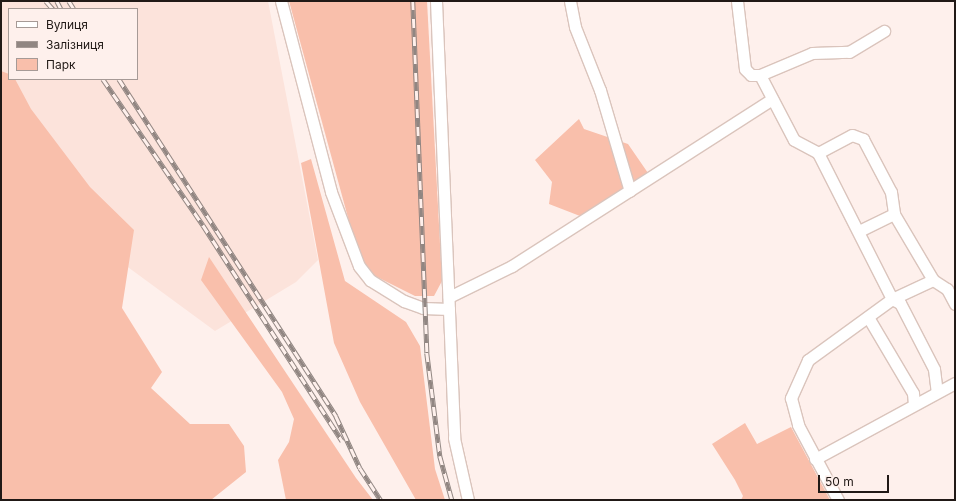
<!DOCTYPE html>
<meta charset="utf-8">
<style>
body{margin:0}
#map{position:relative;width:956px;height:501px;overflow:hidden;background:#fef0ec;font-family:Inter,sans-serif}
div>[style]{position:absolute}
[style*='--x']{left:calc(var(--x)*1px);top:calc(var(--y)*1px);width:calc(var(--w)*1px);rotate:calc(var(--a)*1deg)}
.built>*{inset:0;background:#fce3db}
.green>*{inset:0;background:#f9bfab}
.roads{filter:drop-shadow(1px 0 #dac4bc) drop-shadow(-1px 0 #dac4bc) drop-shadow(0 1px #dac4bc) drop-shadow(0 -1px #dac4bc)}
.minor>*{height:11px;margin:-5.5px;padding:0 5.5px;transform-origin:5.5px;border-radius:5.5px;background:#fff}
.rail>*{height:4.5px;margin-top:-2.25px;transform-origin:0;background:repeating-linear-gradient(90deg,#fef0ec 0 9px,#918682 0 18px);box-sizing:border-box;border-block:1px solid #918682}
span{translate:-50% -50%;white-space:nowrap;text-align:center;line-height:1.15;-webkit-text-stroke:4px #fef0ec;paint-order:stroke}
.frame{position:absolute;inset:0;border:2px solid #211916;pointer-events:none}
.legend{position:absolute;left:8px;top:8px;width:130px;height:72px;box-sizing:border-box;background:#fef0ec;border:1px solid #a69a96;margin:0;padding:5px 7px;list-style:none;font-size:12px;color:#211916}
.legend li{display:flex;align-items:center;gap:8px;height:20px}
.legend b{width:20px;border:1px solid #a69a96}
.scale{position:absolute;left:818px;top:475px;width:71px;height:18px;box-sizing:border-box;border:2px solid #211916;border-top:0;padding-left:5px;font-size:12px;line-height:14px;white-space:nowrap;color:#211916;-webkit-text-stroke:3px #fef0ec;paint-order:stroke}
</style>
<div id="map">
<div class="built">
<div style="clip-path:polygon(evenodd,1px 1px,268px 1px,318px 260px,296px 282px,215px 331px,16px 185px,1px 163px,1px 1px,9px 9px,137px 9px,137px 79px,9px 79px,9px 9px)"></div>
</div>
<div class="green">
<div style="clip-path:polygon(289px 1px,427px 1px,442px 281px,434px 296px,415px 296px,371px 274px,356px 247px)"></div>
<div style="clip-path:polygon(1px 71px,9px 74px,9px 79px,15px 79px,31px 109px,90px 187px,134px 230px,122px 308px,162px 372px,151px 388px,190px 424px,229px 424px,244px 446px,246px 472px,211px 500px,1px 500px)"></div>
<div style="clip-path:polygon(579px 119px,584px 129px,628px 144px,648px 173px,580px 216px,549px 204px,552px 182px,535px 160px)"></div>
<div style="clip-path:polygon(311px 159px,345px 281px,406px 322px,420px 346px,435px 469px,445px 500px,416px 500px,360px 402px,334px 343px,301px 163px)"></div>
<div style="clip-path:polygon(209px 257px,356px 478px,373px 500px,286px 500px,278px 460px,289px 442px,294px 419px,282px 392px,201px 280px)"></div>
<div style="clip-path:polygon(745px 423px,757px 444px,791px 427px,830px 500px,741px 500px,743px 496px,735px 480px,712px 444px)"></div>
</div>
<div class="roads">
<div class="minor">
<div style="--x:281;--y:1;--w:197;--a:75.3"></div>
<div style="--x:331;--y:192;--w:79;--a:69.3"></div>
<div style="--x:359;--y:266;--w:18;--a:52"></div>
<div style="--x:370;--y:280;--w:40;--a:32"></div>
<div style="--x:404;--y:301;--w:20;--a:20"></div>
<div style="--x:423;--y:308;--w:26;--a:2"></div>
<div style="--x:436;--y:1;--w:437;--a:87.6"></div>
<div style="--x:454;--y:438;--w:64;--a:77.3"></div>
<div style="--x:570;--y:1;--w:26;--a:79"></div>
<div style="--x:575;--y:27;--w:68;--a:68.4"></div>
<div style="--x:600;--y:90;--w:105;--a:73.5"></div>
<div style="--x:737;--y:1;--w:68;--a:83.3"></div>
<div style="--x:745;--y:69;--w:8;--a:45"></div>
<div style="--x:751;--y:75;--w:9;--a:0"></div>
<div style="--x:760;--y:75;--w:73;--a:62.4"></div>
<div style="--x:794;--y:140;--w:27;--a:28"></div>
<div style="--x:818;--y:153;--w:164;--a:63.1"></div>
<div style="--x:892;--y:299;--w:104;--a:144"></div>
<div style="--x:808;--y:360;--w:42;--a:114.1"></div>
<div style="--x:791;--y:398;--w:28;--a:75"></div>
<div style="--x:798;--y:425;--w:85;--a:61.9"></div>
<div style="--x:760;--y:75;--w:56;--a:-22.9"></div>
<div style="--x:812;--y:53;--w:37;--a:-2"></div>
<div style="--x:849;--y:52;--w:41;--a:-31"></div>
<div style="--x:818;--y:153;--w:38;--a:-28"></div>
<div style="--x:852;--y:135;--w:12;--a:20"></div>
<div style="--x:863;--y:139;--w:60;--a:62.2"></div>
<div style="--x:891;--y:192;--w:22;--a:82"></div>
<div style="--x:894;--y:214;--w:77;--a:59.4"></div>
<div style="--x:859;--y:231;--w:39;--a:-26"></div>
<div style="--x:449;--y:297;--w:70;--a:-26.2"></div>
<div style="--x:512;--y:266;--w:309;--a:-32.7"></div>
<div style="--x:892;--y:299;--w:9;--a:27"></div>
<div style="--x:900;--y:303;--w:74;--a:62.7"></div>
<div style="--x:934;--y:369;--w:23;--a:83"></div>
<div style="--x:892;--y:299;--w:45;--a:-24.9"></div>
<div style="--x:933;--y:280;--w:17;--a:33"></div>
<div style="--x:947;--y:289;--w:17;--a:62"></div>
<div style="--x:868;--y:317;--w:88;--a:59.4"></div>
<div style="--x:913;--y:393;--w:11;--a:85"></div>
<div style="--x:815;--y:459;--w:159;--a:-28.5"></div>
</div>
</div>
<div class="rail">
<div style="--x:46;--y:1;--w:11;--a:49"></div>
<div style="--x:57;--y:1;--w:9;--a:63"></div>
<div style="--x:69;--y:1;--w:9;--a:58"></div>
<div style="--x:413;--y:1;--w:352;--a:87.7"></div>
<div style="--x:427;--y:353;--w:104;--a:82.8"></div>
<div style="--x:440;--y:456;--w:46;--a:74.7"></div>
<div style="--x:103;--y:79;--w:177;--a:55.6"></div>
<div style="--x:203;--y:225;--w:257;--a:57.2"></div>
<div style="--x:119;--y:79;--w:401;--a:57.2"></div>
<div style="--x:336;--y:416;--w:57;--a:65.2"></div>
<div style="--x:360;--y:468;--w:38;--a:57"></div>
</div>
<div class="frame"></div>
<ul class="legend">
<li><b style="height:5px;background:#fff"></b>Вулиця</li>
<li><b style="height:5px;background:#918682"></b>Залізниця</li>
<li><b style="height:11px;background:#f9bfab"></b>Парк</li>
</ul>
<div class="scale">50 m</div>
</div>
